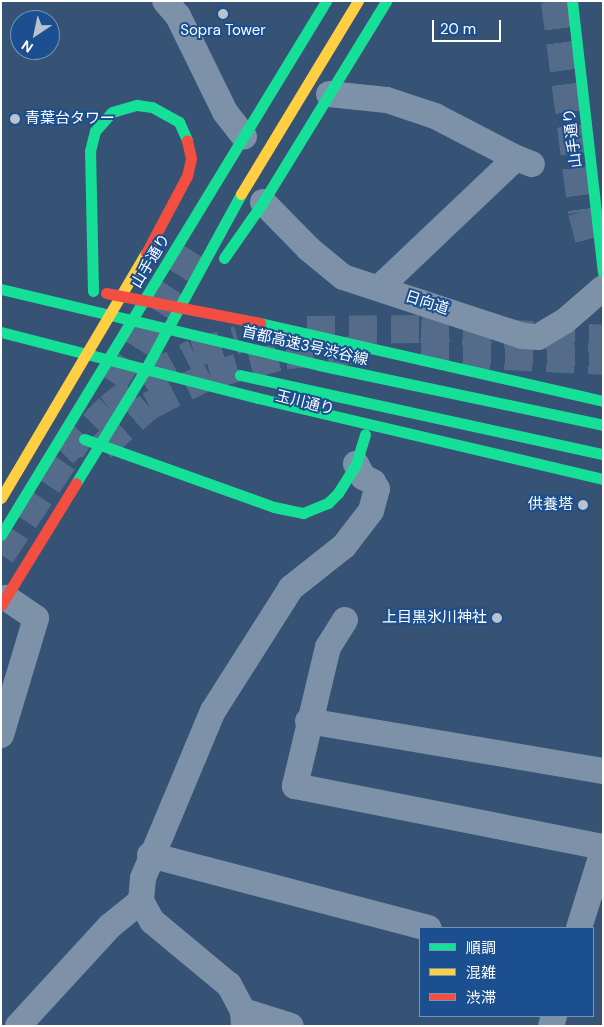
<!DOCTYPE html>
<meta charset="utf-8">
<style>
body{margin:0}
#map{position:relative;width:604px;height:1027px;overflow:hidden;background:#365274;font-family:"DM Sans","Noto Sans JP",sans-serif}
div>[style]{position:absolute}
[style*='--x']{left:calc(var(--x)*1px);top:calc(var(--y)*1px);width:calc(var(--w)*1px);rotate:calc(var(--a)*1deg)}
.highway-tunnel>*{height:28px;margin-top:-14px;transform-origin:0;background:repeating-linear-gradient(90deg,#546c89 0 28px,transparent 0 42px)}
.street>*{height:26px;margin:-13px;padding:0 13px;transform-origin:13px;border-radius:13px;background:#7d92a8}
.fast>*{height:11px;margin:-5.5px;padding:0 5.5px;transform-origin:5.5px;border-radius:5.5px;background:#16e098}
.slow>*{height:11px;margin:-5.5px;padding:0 5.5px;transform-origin:5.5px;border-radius:5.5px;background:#ffcf43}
.jam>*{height:11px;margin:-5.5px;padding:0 5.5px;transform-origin:5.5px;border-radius:5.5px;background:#f24e42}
.dots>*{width:14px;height:14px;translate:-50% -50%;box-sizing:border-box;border:2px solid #1b4f8f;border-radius:50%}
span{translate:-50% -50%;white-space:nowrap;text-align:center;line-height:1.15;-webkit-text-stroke:4px #1b4f8f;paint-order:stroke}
.poi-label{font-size:15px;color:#fff}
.left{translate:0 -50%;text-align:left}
.right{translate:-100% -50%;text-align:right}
.street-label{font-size:15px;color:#fff}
.frame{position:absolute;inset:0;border:2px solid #fff;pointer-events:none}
.legend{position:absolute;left:419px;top:927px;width:175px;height:90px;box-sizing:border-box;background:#1b4f8f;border:1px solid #7695bc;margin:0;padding:6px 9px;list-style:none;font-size:15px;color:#fff}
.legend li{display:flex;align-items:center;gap:10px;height:25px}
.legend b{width:25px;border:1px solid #7695bc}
.north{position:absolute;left:10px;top:10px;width:50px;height:50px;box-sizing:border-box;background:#1b4f8f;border:1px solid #7695bc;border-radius:50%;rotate:214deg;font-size:14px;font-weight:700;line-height:20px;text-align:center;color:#fff}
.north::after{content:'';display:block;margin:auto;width:18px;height:22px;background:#b9c2ce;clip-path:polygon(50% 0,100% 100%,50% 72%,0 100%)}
.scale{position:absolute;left:432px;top:20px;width:69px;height:22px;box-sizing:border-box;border:2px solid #fff;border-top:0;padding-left:6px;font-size:15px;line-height:18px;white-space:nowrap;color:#fff;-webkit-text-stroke:4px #1b4f8f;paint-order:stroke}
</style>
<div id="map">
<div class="highway-tunnel">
<div style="--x:555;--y:1;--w:213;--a:82.7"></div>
<div style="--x:582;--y:212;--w:40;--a:75.6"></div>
<div style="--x:307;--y:330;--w:114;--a:-0.5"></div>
<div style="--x:421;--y:329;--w:182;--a:3.1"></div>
<div style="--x:421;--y:352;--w:182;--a:2.8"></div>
<div style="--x:113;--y:383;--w:162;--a:-57.9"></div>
<div style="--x:102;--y:447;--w:62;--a:-41.1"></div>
<div style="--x:149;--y:406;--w:68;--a:-26.9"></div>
<div style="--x:210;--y:375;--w:79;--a:-14.7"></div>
<div style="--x:286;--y:355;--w:72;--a:-4"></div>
<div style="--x:63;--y:454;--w:65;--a:-45"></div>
<div style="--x:109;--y:408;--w:50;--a:-38.5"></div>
<div style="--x:148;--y:377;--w:52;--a:-27.6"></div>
<div style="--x:194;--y:353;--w:46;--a:-16.5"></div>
<div style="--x:1;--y:555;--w:137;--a:-56.3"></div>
</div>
<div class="street">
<div style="--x:165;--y:1;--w:20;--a:49"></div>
<div style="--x:178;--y:16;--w:107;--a:63.9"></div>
<div style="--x:225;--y:112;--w:31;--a:52"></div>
<div style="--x:329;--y:94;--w:58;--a:5.9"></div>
<div style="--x:387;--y:100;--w:51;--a:18.4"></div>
<div style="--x:435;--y:116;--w:91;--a:27.4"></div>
<div style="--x:263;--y:202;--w:66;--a:45.6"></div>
<div style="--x:309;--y:249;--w:44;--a:39.5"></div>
<div style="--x:343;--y:277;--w:188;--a:18.2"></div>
<div style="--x:522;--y:336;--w:16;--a:4"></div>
<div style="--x:538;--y:337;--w:31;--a:-31"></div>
<div style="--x:565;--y:321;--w:50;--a:-41"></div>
<div style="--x:379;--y:288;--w:189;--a:-43.5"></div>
<div style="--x:516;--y:158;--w:17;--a:21"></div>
<div style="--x:345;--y:620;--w:32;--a:122"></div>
<div style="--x:328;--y:647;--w:143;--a:103.4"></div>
<div style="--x:295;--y:786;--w:314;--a:11.2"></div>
<div style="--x:308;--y:721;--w:299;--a:9.6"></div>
<div style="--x:1;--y:735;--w:122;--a:-73.3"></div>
<div style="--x:36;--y:618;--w:36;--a:-146"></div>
<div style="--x:150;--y:855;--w:288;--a:14.7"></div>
<div style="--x:579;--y:928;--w:81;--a:-72.7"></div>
<div style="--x:243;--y:1011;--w:50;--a:17.4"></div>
<div style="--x:18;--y:1026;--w:136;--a:-47.4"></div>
<div style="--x:110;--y:926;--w:40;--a:-39"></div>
<div style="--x:244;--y:1026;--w:15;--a:-94"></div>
<div style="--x:243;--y:1011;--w:30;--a:-118"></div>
<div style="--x:229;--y:985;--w:100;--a:-140.3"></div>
<div style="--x:152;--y:921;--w:23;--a:-119"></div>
<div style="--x:141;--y:901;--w:23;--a:-85"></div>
<div style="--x:143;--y:878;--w:181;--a:-67.3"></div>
<div style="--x:213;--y:711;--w:146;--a:-57.6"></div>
<div style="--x:291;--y:588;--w:68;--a:-38.4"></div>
<div style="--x:344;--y:546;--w:44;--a:-52.4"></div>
<div style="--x:371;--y:511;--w:23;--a:-75"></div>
<div style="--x:377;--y:489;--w:8;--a:-120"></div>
<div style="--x:373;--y:482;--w:11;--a:-153"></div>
<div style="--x:363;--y:477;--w:15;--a:-118"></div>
<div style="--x:551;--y:1026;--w:10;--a:-73"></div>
</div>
<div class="fast">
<div style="--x:572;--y:1;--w:273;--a:83.5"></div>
<div style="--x:224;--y:258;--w:68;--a:-55.1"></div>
<div style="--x:263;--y:202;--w:236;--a:-58.5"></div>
<div style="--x:1;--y:289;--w:327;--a:13.4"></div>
<div style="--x:319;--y:365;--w:290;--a:11.9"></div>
<div style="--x:93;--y:291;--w:140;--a:-91.2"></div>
<div style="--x:90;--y:151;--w:21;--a:-76"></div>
<div style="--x:95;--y:131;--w:25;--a:-48"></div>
<div style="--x:112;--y:112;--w:26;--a:-16"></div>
<div style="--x:137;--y:105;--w:15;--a:8"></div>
<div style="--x:152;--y:107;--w:31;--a:29"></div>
<div style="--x:179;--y:122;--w:20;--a:66"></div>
<div style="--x:260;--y:323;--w:352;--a:12.8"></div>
<div style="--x:1;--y:332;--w:265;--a:14.4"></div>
<div style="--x:258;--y:398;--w:354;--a:13.2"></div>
<div style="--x:240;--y:375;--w:371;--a:12.3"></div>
<div style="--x:84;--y:439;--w:202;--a:19.7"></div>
<div style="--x:274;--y:507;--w:30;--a:12"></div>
<div style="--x:303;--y:513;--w:27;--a:-22"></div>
<div style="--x:328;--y:503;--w:14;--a:-45"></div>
<div style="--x:338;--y:493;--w:34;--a:-58"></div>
<div style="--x:356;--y:464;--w:31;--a:-73"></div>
<div style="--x:76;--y:483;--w:130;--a:-58.5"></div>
<div style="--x:144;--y:372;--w:203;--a:-61.4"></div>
<div style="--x:1;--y:535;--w:625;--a:-58.67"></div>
</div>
<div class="slow">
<div style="--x:241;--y:194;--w:226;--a:-58.8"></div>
<div style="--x:1;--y:498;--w:285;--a:-59.4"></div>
</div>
<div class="jam">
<div style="--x:146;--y:253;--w:87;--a:-62"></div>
<div style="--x:187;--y:176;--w:18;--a:-77"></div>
<div style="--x:191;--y:158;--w:18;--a:-103"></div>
<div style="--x:106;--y:293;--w:157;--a:11"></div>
<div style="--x:1;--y:605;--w:143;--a:-58.4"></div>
</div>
<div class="dots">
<div style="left:223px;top:14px;background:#b9c2ce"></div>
<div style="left:15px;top:119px;background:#b9c2ce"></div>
<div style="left:583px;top:505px;background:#b9c2ce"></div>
<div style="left:497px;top:618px;background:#b9c2ce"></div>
</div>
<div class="poi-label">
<span style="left:223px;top:31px">Sopra Tower</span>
<span class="left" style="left:25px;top:119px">青葉台タワー</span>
<span class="right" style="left:573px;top:505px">供養塔</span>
<span class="right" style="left:487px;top:618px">上目黒氷川神社</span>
</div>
<div class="street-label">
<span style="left:573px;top:138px;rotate:-97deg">山手通り</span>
<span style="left:151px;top:261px;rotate:-59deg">山手通り</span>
<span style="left:427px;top:303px;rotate:18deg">日向道</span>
<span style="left:305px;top:346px;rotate:13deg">首都高速3号渋谷線</span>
<span style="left:305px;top:403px;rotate:14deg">玉川通り</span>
</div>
<div class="frame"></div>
<ul class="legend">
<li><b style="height:6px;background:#16e098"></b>順調</li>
<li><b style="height:6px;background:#ffcf43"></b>混雑</li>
<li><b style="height:6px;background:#f24e42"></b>渋滞</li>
</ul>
<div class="north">N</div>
<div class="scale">20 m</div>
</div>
